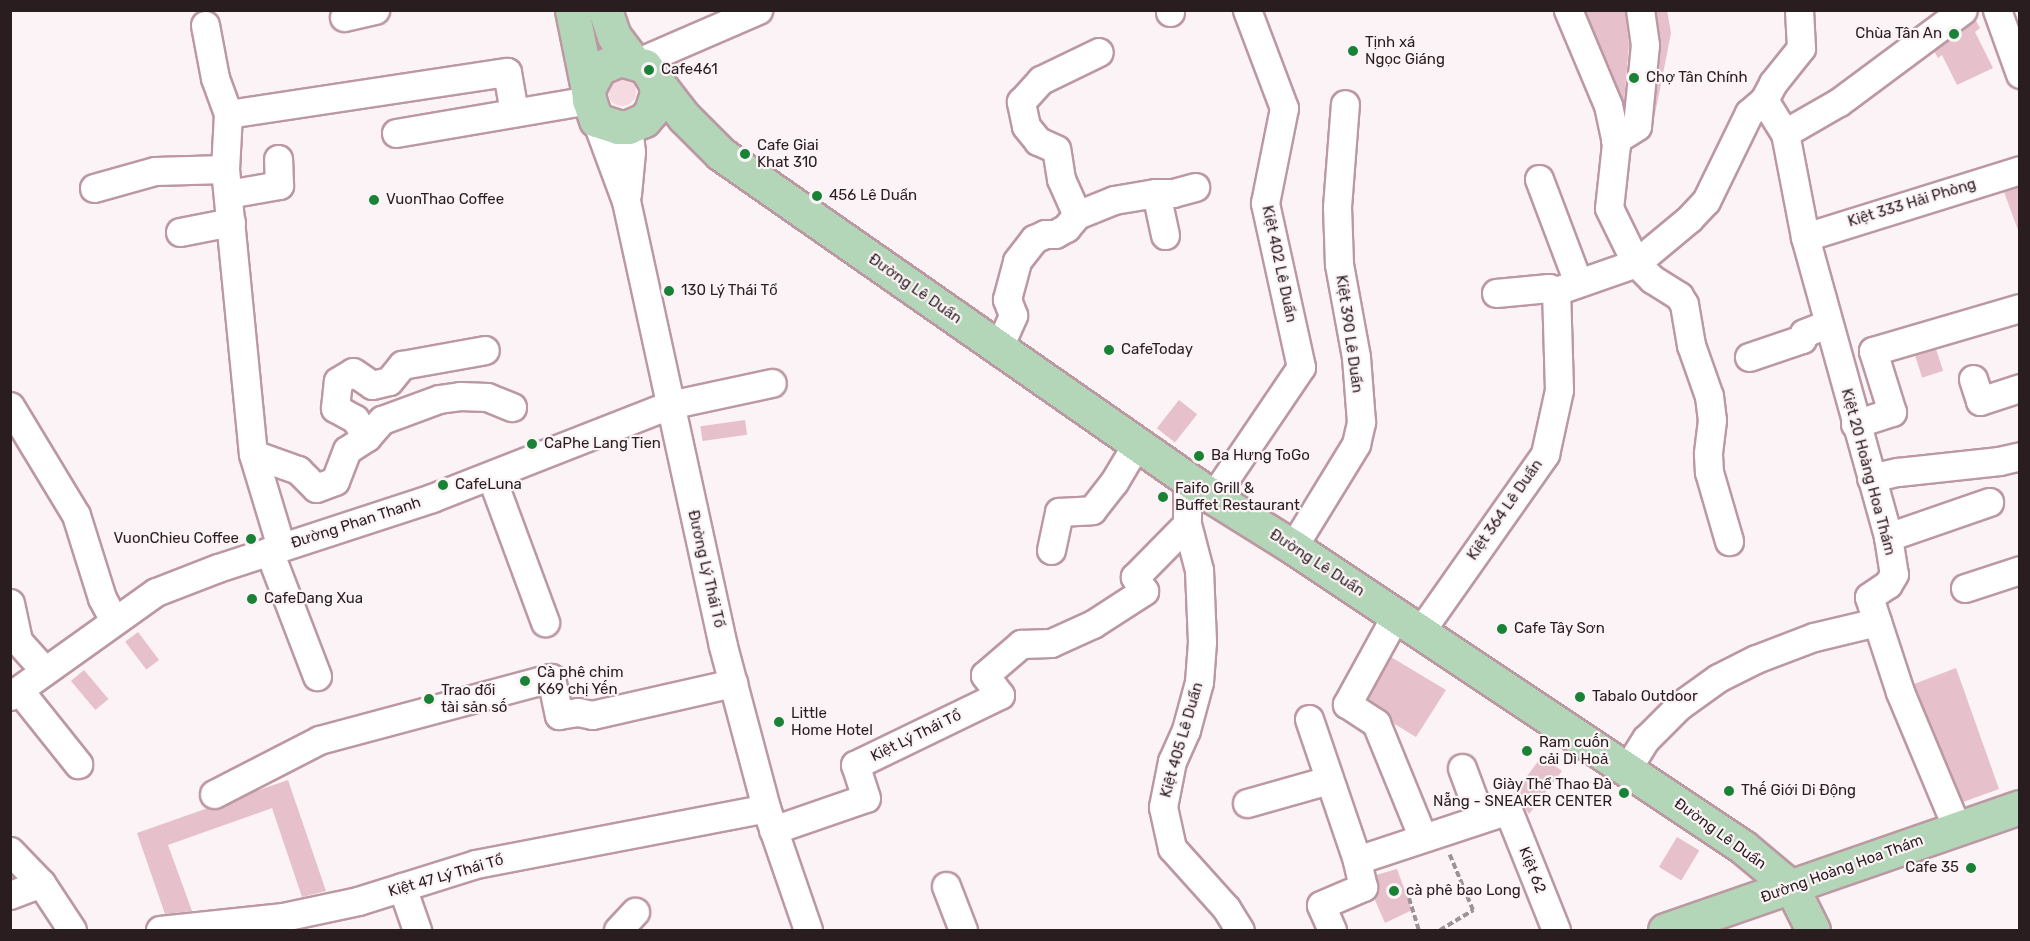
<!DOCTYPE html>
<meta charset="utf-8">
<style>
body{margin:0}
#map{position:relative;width:2030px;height:941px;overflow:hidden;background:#fbf3f5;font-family:Rubik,sans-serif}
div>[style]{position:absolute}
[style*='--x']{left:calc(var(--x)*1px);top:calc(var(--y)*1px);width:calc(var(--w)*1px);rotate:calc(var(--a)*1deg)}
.green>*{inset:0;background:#f6dae1}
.round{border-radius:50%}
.building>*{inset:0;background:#e6c0ca;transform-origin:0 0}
.path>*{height:4px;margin-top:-2px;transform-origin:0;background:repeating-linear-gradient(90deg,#9d9395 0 6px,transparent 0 9px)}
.roads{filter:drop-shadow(2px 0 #bc99a2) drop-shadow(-2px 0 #bc99a2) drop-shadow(0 2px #bc99a2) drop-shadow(0 -2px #bc99a2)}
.minor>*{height:27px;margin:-13.5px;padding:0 13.5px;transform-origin:13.5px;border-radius:13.5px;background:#fff}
.major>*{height:33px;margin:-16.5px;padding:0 16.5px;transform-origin:16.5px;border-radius:16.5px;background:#b4d6b8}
.dots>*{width:16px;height:16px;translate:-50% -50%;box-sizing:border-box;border:3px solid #fbf3f5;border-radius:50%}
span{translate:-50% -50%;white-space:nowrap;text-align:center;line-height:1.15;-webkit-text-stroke:4.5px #fbf3f5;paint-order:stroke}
.poi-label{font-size:15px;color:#2a1d20}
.right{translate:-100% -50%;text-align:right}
.left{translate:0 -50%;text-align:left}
.street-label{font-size:15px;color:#2a1d20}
.frame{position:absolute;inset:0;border:12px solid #2a1d20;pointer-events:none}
</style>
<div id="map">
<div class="green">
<div class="round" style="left:608px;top:78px;width:28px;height:28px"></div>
</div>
<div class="building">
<div style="clip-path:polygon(1585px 10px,1625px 10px,1629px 45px,1624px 102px)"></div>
<div style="clip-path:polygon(1656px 10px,1667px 10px,1671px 33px,1654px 119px,1661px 47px)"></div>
<div style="clip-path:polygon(1975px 19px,1980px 28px,1975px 32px,1993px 68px,1957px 85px,1942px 55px,1938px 58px,1934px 51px)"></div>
<div style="clip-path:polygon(2019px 187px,2019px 229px,2018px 230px,2004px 192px)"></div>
<div style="left:1936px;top:349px;width:23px;height:22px;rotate:72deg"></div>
<div style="left:1179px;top:400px;width:23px;height:36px;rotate:38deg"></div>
<div style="left:745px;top:420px;width:15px;height:45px;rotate:82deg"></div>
<div style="left:138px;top:632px;width:35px;height:16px;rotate:53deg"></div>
<div style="clip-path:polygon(1391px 657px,1446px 690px,1416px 737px,1393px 723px,1385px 710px,1368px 699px)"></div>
<div style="clip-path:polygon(1956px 668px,1999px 789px,1963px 802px,1914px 684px)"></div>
<div style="left:84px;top:670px;width:38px;height:17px;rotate:50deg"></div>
<div style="clip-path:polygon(1542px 756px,1562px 771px,1529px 814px,1518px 798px,1513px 795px)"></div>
<div style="clip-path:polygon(288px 780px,326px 891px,302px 897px,272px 808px,168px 845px,192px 911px,165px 914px,137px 833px,208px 808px,221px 808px,250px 793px)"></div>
<div style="left:1677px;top:837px;width:26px;height:35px;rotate:31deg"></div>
<div style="clip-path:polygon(1397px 869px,1412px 910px,1385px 923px,1374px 898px,1378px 890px,1376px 875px)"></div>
</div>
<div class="path">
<div style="--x:1409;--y:898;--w:34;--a:73"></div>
<div style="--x:1440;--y:930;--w:39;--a:-31"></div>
<div style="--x:1473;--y:910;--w:62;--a:-112.8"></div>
</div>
<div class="roads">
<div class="minor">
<div style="--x:1170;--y:10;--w:2;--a:90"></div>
<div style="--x:1568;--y:10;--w:103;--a:67.2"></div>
<div style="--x:1608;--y:105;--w:40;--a:78"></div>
<div style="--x:1616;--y:144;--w:64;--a:96.2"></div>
<div style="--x:1609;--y:208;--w:61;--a:63.9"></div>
<div style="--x:1636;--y:263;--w:23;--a:45"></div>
<div style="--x:1652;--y:279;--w:32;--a:32"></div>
<div style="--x:1679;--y:296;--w:9;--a:58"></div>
<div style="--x:1684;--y:304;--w:42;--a:80.3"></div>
<div style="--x:1691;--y:345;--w:54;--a:70.6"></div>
<div style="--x:1709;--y:396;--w:24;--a:83"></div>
<div style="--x:1712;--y:420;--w:34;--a:97"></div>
<div style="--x:1708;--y:454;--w:18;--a:87"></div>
<div style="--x:1709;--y:472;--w:72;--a:73.8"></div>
<div style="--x:1997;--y:10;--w:68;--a:70.2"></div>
<div style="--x:344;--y:17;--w:32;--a:-13"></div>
<div style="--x:205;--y:25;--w:54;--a:79.3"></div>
<div style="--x:215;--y:78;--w:38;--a:70"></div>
<div style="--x:228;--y:114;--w:55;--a:93.1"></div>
<div style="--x:225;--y:169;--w:286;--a:84.4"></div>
<div style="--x:253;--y:454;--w:97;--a:73.2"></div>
<div style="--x:638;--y:62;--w:131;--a:-23.4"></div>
<div style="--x:1764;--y:100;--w:39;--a:58"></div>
<div style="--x:1785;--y:133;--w:106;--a:79.1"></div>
<div style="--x:1805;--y:237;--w:311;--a:74.5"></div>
<div style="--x:1888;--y:537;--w:37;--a:81"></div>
<div style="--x:1894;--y:574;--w:12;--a:121"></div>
<div style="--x:1888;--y:584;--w:23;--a:146"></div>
<div style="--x:1869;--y:597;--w:100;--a:71.9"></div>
<div style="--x:1900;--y:692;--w:147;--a:67.3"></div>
<div style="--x:228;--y:114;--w:282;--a:-8.6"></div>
<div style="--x:507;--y:72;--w:41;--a:80.1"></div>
<div style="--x:596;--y:120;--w:86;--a:69.7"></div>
<div style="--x:626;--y:201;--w:455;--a:77.7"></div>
<div style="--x:723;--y:646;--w:168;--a:75.1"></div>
<div style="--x:766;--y:808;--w:129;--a:71"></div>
<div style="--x:396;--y:133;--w:196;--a:-9.7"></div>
<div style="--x:1785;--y:133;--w:62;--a:-29.9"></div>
<div style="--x:1839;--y:102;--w:154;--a:-36.6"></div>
<div style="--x:1615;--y:140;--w:26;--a:-32"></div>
<div style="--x:1637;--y:126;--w:81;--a:-84.4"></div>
<div style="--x:1645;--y:45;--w:35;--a:-98"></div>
<div style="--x:1539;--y:179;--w:110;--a:69.3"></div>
<div style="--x:94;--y:188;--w:63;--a:-15.6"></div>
<div style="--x:155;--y:171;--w:70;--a:-1.6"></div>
<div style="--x:1156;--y:193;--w:43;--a:77.9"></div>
<div style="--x:228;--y:194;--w:52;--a:-10"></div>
<div style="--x:279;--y:185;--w:26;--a:-92"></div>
<div style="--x:627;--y:194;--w:42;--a:-84.6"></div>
<div style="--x:631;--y:152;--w:25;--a:-97"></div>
<div style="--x:1077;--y:215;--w:40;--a:-22"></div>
<div style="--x:1114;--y:200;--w:43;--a:-9.5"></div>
<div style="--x:1156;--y:193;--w:17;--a:0"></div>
<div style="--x:1173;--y:193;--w:23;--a:-15"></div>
<div style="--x:180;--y:232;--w:52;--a:-11.1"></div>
<div style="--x:1805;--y:237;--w:225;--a:-17.3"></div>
<div style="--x:1496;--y:293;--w:53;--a:-5.4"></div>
<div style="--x:1549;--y:288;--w:8;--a:23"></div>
<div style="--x:999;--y:347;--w:35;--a:-66"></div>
<div style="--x:1013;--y:315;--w:17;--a:-111"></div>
<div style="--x:1007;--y:299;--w:39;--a:-75"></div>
<div style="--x:1017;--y:261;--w:28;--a:-52"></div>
<div style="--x:1034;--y:239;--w:12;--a:-24"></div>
<div style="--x:1045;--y:234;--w:10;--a:0"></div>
<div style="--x:1055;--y:234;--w:13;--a:-29"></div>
<div style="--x:1066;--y:228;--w:17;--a:-50"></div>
<div style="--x:1077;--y:215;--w:39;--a:-114"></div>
<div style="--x:1061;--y:179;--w:30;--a:-99"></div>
<div style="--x:1056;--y:149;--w:20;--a:-156"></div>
<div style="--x:1038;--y:141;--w:19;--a:-129"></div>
<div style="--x:1026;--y:126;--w:25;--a:-102"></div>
<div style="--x:1021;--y:102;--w:30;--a:-48"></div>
<div style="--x:1041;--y:80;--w:64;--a:-25.8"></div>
<div style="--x:1749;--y:357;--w:56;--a:-18.8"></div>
<div style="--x:1802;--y:339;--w:6;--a:-72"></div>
<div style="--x:1804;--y:333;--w:26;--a:-21"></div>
<div style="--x:1973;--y:379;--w:23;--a:72"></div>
<div style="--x:1980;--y:401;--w:42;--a:-18"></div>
<div style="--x:10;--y:406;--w:127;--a:58.8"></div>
<div style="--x:76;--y:515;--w:87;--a:72.6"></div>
<div style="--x:102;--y:598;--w:26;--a:62"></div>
<div style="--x:1855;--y:424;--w:39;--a:-18"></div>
<div style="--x:1892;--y:412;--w:64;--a:-107.3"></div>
<div style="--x:1873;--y:351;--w:153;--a:-16.3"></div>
<div style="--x:367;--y:437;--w:22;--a:-124"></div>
<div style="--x:355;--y:419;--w:23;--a:-151"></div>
<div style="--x:335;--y:408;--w:27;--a:-84"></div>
<div style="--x:338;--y:381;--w:17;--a:-31"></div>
<div style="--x:353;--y:372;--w:23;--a:34"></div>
<div style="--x:372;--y:385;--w:17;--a:-13"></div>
<div style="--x:389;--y:381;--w:21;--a:-51"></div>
<div style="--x:402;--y:365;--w:84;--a:-10.2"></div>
<div style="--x:253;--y:454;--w:48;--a:19.6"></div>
<div style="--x:298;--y:470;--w:25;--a:45"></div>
<div style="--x:316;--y:488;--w:20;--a:-20"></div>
<div style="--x:335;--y:481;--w:33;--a:-69"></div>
<div style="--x:347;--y:450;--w:24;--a:-33"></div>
<div style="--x:367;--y:437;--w:23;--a:-49"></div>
<div style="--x:382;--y:420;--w:61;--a:-20.2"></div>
<div style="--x:439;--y:399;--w:21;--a:-8"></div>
<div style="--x:460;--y:396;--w:27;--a:2"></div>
<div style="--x:487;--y:397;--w:27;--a:22"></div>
<div style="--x:491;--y:476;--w:156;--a:69.7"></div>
<div style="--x:1187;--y:478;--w:46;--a:90"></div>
<div style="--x:1187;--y:524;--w:48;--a:75.4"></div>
<div style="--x:1199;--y:570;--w:72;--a:87.6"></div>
<div style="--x:1202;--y:642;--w:40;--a:94.3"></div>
<div style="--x:1199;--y:682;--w:50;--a:105.2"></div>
<div style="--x:1186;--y:730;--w:34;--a:114"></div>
<div style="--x:1172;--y:761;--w:47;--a:101.1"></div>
<div style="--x:1163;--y:807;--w:42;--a:77.6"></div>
<div style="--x:1172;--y:848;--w:81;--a:48"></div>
<div style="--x:1226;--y:908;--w:26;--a:58"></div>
<div style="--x:1871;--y:478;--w:28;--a:-13"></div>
<div style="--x:1898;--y:472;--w:102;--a:-6.2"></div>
<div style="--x:1999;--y:461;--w:22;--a:-13"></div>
<div style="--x:1213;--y:497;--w:157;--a:-55.9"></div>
<div style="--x:1301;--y:367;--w:168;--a:-102.4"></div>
<div style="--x:1265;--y:203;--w:97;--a:-78.7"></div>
<div style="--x:1284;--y:108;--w:105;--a:-110.7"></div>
<div style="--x:1888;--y:537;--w:107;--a:-19.1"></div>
<div style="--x:1293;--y:547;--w:121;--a:-58.5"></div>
<div style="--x:1356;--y:444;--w:23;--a:-77"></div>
<div style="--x:1361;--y:422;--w:65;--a:-94.4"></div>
<div style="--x:1356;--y:357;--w:95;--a:-100.4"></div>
<div style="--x:1339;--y:264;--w:57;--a:-92"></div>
<div style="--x:1337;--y:207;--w:103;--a:-85.6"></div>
<div style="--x:1051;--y:550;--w:39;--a:-78"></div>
<div style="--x:1059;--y:512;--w:33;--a:-3"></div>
<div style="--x:1092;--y:510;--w:36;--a:-52"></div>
<div style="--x:1114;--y:482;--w:43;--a:-59.3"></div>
<div style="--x:269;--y:551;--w:134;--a:69"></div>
<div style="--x:1965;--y:588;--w:58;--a:-18.1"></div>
<div style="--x:10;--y:603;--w:39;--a:78"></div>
<div style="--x:18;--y:641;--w:40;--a:48"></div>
<div style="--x:1396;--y:615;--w:102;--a:118.8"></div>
<div style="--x:1347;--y:704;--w:35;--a:33"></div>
<div style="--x:1376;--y:723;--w:122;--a:67.8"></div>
<div style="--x:1420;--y:632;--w:218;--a:-54.9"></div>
<div style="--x:1545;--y:454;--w:66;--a:-77.7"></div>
<div style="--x:1559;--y:390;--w:99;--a:-91.7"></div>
<div style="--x:1556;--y:291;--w:85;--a:-19.3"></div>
<div style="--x:1636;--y:263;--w:69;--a:-39.7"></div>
<div style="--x:1689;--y:219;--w:25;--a:-47"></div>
<div style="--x:1706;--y:201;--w:98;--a:-64"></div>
<div style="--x:1749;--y:113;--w:20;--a:-41"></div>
<div style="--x:1764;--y:100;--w:19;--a:-62"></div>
<div style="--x:1773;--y:83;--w:45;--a:-51.3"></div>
<div style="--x:1801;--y:48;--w:38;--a:-93"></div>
<div style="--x:19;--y:690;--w:95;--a:51.4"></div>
<div style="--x:10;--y:696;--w:179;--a:-35.5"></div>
<div style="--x:156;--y:592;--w:66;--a:-21.2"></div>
<div style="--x:218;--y:568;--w:225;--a:-18.1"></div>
<div style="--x:432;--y:498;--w:255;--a:-21.4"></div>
<div style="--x:669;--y:405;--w:105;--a:-12.1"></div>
<div style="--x:1309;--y:719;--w:149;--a:71.2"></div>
<div style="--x:1462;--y:768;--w:54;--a:69.6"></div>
<div style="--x:1627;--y:769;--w:36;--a:-58"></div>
<div style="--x:1646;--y:739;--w:47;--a:-45"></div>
<div style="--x:1679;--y:706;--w:48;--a:-35.7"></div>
<div style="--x:1718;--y:678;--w:42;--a:-26.6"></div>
<div style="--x:1756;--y:659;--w:62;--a:-20.8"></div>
<div style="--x:1814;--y:637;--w:65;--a:-13.4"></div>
<div style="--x:214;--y:794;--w:118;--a:-27.2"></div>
<div style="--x:319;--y:740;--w:240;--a:-15"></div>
<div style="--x:551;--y:678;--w:38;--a:78"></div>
<div style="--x:559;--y:715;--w:19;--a:-9"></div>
<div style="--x:578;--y:712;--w:14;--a:12"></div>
<div style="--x:592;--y:715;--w:145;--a:-12.8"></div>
<div style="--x:1247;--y:803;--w:85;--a:-15.7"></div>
<div style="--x:773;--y:830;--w:98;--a:-19"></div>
<div style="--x:866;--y:798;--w:35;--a:-108"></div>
<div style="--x:855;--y:765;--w:161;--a:-25.8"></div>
<div style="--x:1000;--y:695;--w:25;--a:-127"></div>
<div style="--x:985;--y:675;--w:48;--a:-40.7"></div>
<div style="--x:1021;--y:644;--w:30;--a:-2"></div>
<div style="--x:1051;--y:643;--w:46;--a:-24.3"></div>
<div style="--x:1093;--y:624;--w:61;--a:-32.9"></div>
<div style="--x:1144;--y:591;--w:17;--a:-123"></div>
<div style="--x:1135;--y:577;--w:74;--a:-45.5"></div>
<div style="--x:10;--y:851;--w:45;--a:45.9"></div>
<div style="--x:41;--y:883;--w:56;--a:56.6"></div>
<div style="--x:946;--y:886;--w:47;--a:68.9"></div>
<div style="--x:402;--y:887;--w:46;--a:70.8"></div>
<div style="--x:10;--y:895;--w:33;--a:-21"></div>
<div style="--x:160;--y:930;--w:124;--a:-6"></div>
<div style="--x:283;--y:917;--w:77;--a:-12"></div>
<div style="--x:358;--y:901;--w:124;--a:-17.4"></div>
<div style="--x:476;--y:864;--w:295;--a:-10.9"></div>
<div style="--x:618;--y:930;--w:25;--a:-47"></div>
<div style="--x:1332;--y:930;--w:27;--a:-114"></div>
<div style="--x:1321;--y:905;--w:46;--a:-23.2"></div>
<div style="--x:1363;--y:887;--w:28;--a:-103"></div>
<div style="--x:1357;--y:860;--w:159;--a:-18.3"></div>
<div style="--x:1508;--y:810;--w:129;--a:68.2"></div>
</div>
<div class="major">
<div style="--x:572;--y:10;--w:81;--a:78.6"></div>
<div style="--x:605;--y:10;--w:28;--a:71"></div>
<div style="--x:614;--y:36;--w:30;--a:53"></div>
<div style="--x:620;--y:59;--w:26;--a:16"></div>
<div style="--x:645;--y:66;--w:19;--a:58"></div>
<div style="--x:655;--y:82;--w:11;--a:80"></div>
<div style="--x:657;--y:93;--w:20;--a:108"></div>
<div style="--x:651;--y:112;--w:11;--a:131"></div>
<div style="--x:644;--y:120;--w:17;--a:156"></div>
<div style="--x:628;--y:127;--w:10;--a:180"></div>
<div style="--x:618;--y:127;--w:23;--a:-162"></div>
<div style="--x:596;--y:120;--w:21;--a:-109"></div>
<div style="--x:589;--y:100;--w:11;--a:-95"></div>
<div style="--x:588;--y:89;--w:24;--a:-62"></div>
<div style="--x:599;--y:68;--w:23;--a:-23"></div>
<div style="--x:650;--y:73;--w:56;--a:52.3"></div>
<div style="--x:684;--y:117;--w:52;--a:45"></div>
<div style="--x:721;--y:154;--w:600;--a:34.88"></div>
<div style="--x:1213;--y:497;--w:94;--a:32"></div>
<div style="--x:1293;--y:547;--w:541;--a:33.69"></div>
<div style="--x:1743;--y:847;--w:64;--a:39.9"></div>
<div style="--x:1792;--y:888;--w:47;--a:63.4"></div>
<div style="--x:1665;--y:930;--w:376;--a:-19.1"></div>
</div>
</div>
<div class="dots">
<div style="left:1954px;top:34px;background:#198237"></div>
<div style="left:1353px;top:51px;background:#198237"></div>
<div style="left:649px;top:70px;background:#198237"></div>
<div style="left:1634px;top:78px;background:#198237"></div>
<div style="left:745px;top:154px;background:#198237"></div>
<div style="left:817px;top:196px;background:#198237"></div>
<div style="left:374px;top:200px;background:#198237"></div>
<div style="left:669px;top:291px;background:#198237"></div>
<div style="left:1109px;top:350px;background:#198237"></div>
<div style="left:532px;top:444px;background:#198237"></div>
<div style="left:1199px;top:456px;background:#198237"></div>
<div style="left:443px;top:485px;background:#198237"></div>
<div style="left:1163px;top:497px;background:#198237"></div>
<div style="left:251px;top:539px;background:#198237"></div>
<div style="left:252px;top:599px;background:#198237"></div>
<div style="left:1502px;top:629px;background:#198237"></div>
<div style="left:525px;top:681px;background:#198237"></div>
<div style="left:1580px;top:697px;background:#198237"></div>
<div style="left:429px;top:699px;background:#198237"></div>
<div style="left:779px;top:722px;background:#198237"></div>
<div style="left:1527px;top:751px;background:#198237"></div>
<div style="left:1729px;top:791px;background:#198237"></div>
<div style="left:1624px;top:793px;background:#198237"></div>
<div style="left:1971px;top:868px;background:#198237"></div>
<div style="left:1394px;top:891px;background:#198237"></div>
</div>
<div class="poi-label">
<span class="right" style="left:1942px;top:34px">Chùa Tân An</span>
<span class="left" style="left:1365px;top:51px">Tịnh xá<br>Ngọc Giáng</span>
<span class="left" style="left:661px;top:70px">Cafe461</span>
<span class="left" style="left:1646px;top:78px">Chợ Tân Chính</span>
<span class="left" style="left:757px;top:154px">Cafe Giai<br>Khat 310</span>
<span class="left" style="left:829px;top:196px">456 Lê Duẩn</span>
<span class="left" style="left:386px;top:200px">VuonThao Coffee</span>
<span class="left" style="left:681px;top:291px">130 Lý Thái Tổ</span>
<span class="left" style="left:1121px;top:350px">CafeToday</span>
<span class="left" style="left:544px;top:444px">CaPhe Lang Tien</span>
<span class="left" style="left:1211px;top:456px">Ba Hưng ToGo</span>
<span class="left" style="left:455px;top:485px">CafeLuna</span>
<span class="left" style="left:1175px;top:497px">Faifo Grill &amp;<br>Buffet Restaurant</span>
<span class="right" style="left:239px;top:539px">VuonChieu Coffee</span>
<span class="left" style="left:264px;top:599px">CafeDang Xua</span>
<span class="left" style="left:1514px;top:629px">Cafe Tây Sơn</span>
<span class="left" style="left:537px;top:681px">Cà phê chim<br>K69 chị Yến</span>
<span class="left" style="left:441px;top:699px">Trao đổi<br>tài sản số</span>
<span class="left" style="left:1592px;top:697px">Tabalo Outdoor</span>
<span class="left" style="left:791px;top:722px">Little<br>Home Hotel</span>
<span class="left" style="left:1539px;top:751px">Ram cuốn<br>cải Dì Hoả</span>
<span class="right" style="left:1612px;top:793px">Giày Thể Thao Đà<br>Nẵng - SNEAKER CENTER</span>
<span class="left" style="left:1741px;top:791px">Thế Giới Di Động</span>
<span class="right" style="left:1959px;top:868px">Cafe 35</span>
<span class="left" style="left:1406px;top:891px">cà phê bao Long</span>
</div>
<div class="street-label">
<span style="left:1912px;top:203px;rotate:-17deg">Kiệt 333 Hải Phòng</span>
<span style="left:1279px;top:264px;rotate:78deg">Kiệt 402 Lê Duẩn</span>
<span style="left:915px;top:289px;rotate:35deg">Đường Lê Duẩn</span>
<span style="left:1349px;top:334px;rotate:82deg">Kiệt 390 Lê Duẩn</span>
<span style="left:1868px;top:472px;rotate:75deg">Kiệt 20 Hoàng Hoa Thám</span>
<span style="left:1505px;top:510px;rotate:-55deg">Kiệt 364 Lê Duẩn</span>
<span style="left:356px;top:523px;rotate:-18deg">Đường Phan Thanh</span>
<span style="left:1317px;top:563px;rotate:33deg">Đường Lê Duẩn</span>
<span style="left:706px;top:569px;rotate:77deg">Đường Lý Thái Tổ</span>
<span style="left:916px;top:736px;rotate:-26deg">Kiệt Lý Thái Tổ</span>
<span style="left:1182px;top:740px;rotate:-74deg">Kiệt 405 Lê Duẩn</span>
<span style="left:1720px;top:834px;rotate:36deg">Đường Lê Duẩn</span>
<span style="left:1842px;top:869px;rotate:-20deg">Đường Hoàng Hoa Thám</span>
<span style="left:1532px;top:870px;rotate:68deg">Kiệt 62</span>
<span style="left:446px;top:876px;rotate:-16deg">Kiệt 47 Lý Thái Tổ</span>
</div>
<div class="frame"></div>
</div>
